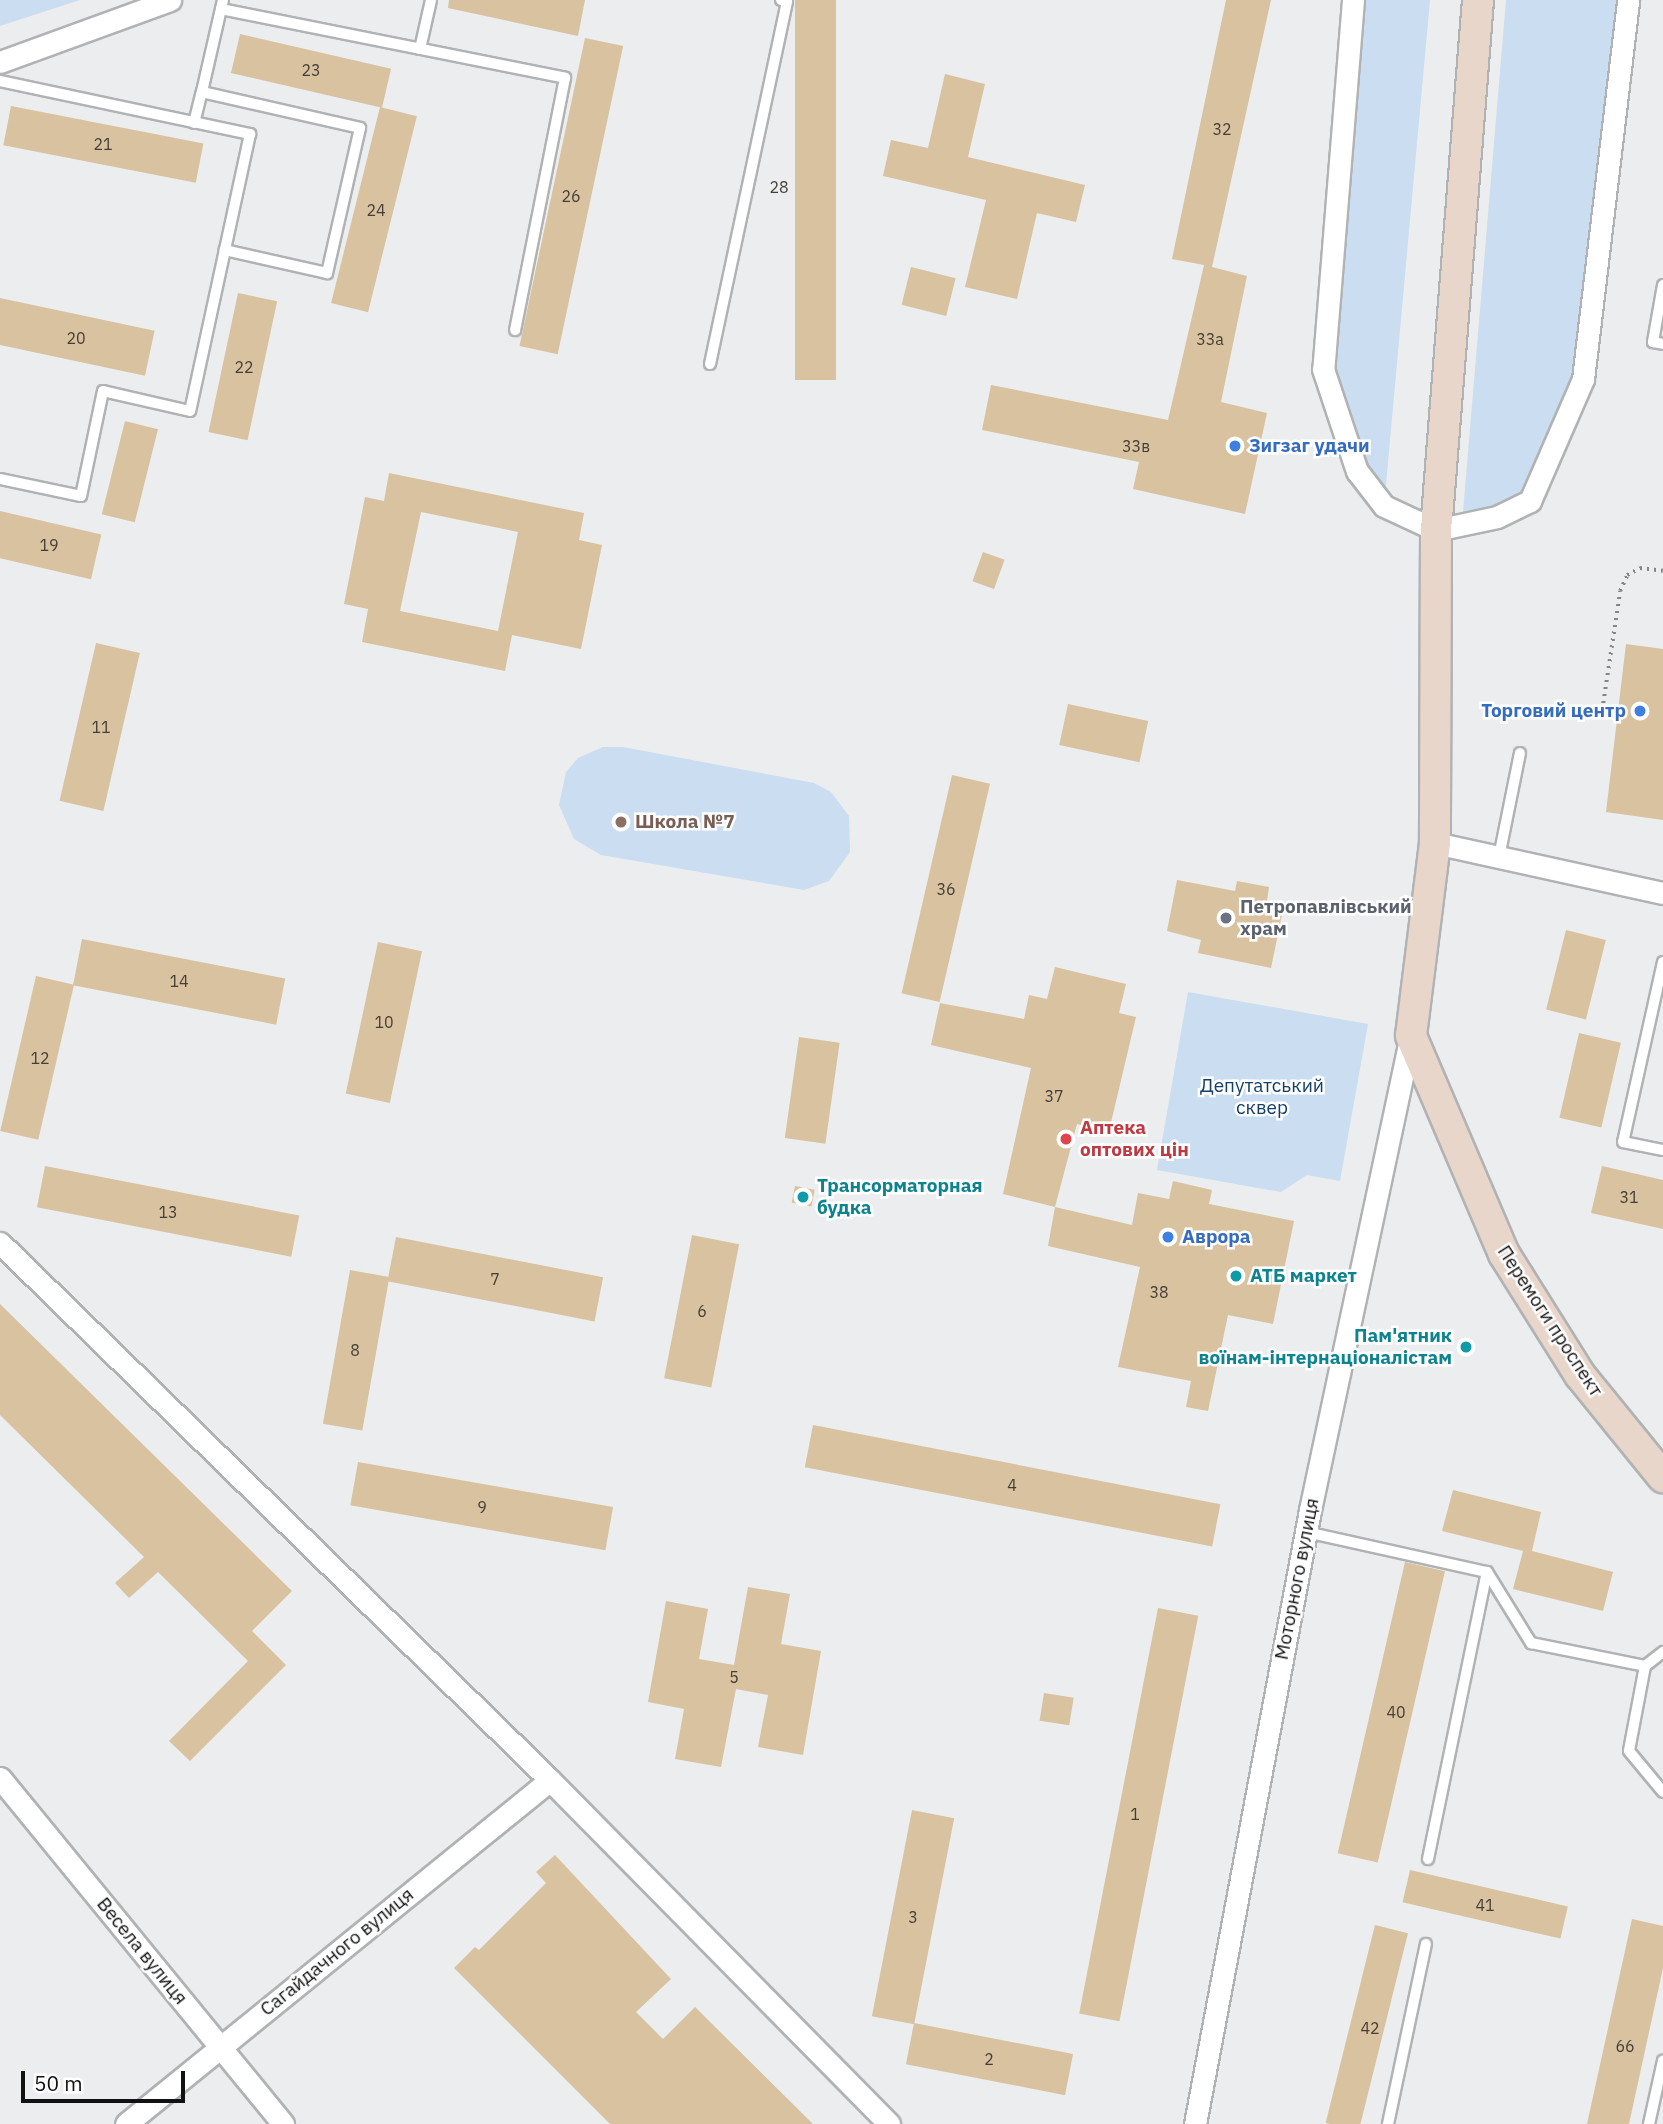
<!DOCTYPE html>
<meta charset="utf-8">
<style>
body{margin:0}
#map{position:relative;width:1663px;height:2124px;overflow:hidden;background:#ecedee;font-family:"IBM Plex Sans",sans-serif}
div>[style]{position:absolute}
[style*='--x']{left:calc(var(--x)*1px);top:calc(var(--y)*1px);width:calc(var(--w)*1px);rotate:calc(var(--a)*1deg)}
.green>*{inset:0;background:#caddf1}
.building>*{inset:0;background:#d8c2a0;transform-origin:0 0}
.path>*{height:3.5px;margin-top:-1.75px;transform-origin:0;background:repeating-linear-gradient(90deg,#858586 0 2px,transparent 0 7px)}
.roads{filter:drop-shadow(2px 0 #b1b2b3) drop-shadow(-2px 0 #b1b2b3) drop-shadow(0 2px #b1b2b3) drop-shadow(0 -2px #b1b2b3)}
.lane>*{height:10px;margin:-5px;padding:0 5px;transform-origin:5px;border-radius:5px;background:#fff}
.street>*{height:21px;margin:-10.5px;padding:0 10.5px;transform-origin:10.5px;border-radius:10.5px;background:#fff}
.secondary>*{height:30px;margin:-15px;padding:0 15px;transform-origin:15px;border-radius:15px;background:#e8d6cb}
.dots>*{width:19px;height:19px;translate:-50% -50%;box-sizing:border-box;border:4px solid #fff;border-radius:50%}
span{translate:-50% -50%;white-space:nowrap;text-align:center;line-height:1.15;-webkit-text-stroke:5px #fff;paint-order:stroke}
.number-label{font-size:16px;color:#443e36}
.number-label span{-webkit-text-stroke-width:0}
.shop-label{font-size:19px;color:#366cbe;font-weight:700}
.left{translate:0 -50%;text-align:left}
.right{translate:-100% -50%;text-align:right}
.education-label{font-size:19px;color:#785e54;font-weight:700}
.worship-label{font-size:19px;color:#5b616d;font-weight:700}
.park-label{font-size:19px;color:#143f66}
.health-label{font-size:19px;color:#be3a42;font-weight:700}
.culture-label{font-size:19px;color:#0d838f;font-weight:700}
.street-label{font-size:19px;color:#121213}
.scale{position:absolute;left:21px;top:2071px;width:164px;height:32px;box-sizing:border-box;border:4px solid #121213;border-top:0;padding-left:9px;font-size:21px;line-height:24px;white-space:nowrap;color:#121213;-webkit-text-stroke:5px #fff;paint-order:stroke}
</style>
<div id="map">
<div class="green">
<div style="clip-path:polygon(0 0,80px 0,0 26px)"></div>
<div style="clip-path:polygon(1353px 0,1430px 0,1384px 506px,1357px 471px,1323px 369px)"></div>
<div style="clip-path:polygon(1506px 0,1628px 0,1583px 379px,1530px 501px,1462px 524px)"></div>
<div style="clip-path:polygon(603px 747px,623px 747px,814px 783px,831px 792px,849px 816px,850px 852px,829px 881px,804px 890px,601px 855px,574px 839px,559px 805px,566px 772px,578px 758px)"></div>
<div style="clip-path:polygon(1188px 992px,1368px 1024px,1340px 1181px,1307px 1175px,1281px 1192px,1157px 1170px)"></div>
</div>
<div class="building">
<div style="clip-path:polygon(449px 0,585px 0,578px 36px,448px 8px)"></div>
<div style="left:795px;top:0;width:41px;height:380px"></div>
<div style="clip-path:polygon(1226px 0,1271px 0,1212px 267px,1247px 276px,1221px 402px,1267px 413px,1245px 514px,1133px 489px,1139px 462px,982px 430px,991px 385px,1168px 420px,1204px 265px,1172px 259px)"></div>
<div style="left:240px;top:34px;width:155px;height:40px;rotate:13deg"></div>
<div style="left:585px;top:38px;width:39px;height:315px;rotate:12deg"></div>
<div style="clip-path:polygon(945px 74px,985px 84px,968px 157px,1085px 185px,1076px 222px,1037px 213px,1017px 299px,965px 287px,986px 200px,883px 176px,891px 140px,928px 148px)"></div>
<div style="left:11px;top:106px;width:196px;height:40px;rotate:11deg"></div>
<div style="left:380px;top:107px;width:38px;height:202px;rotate:14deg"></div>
<div style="left:911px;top:267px;width:46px;height:39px;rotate:14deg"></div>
<div style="left:238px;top:293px;width:40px;height:142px;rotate:12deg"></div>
<div style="left:0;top:298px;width:158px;height:46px;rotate:12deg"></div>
<div style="left:125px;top:421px;width:34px;height:96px;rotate:14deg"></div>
<div style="clip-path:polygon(evenodd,389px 473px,584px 513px,579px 540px,602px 545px,581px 649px,512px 635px,505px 671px,362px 642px,368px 609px,344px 604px,365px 497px,384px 501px,389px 473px,421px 512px,518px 532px,498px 631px,400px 611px,421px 512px)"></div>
<div style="left:0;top:511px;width:104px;height:46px;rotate:13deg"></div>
<div style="left:983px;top:552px;width:23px;height:31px;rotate:20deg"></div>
<div style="left:96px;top:643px;width:45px;height:162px;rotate:13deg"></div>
<div style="clip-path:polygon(1626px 644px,1663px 649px,1663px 820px,1606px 812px)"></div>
<div style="left:1068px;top:704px;width:82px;height:42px;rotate:12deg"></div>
<div style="left:952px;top:775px;width:39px;height:224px;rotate:13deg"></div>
<div style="clip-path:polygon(1177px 880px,1235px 891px,1237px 881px,1269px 887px,1267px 901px,1284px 905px,1271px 968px,1198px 953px,1201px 940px,1167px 931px)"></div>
<div style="left:1566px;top:930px;width:41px;height:82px;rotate:14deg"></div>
<div style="left:82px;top:939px;width:207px;height:47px;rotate:11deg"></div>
<div style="left:378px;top:942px;width:45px;height:155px;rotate:12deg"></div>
<div style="clip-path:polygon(1055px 967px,1126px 984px,1119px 1013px,1136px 1017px,1109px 1131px,1077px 1124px,1055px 1207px,1003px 1194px,1031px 1068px,931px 1045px,940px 1003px,1024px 1019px,1029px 995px,1047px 999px)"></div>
<div style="left:36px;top:976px;width:39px;height:159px;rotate:13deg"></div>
<div style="left:1579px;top:1033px;width:43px;height:87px;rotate:13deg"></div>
<div style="left:799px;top:1037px;width:41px;height:102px;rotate:8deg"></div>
<div style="left:45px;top:1166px;width:259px;height:42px;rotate:11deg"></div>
<div style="clip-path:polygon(1602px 1166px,1663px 1180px,1663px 1229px,1591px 1213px)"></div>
<div style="clip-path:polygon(1173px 1181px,1212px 1190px,1209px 1204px,1294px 1221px,1273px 1324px,1228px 1315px,1208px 1411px,1186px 1407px,1191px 1381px,1118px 1367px,1140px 1267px,1048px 1246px,1055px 1207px,1132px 1225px,1138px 1193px,1169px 1199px)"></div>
<div style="left:795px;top:1186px;width:20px;height:17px;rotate:11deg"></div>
<div style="left:692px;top:1235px;width:48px;height:146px;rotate:11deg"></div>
<div style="left:396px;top:1237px;width:211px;height:45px;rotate:11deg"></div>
<div style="left:350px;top:1270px;width:40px;height:156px;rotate:10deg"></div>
<div style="clip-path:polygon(0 1304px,292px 1591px,252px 1631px,286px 1665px,190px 1761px,169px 1741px,248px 1661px,158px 1572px,129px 1598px,115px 1583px,144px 1557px,0 1415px)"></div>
<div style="left:813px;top:1425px;width:415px;height:43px;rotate:11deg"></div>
<div style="left:358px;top:1462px;width:259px;height:44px;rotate:10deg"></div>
<div style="clip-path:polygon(1453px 1490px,1541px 1512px,1532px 1551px,1613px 1572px,1603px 1611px,1513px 1589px,1523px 1551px,1442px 1531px)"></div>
<div style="left:1405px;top:1562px;width:41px;height:299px;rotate:13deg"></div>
<div style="clip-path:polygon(748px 1587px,790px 1594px,781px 1644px,821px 1651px,803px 1755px,758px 1747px,768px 1695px,736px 1689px,721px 1767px,675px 1759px,684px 1709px,648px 1702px,666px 1601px,708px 1609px,699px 1659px,734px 1665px)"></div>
<div style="left:1158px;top:1608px;width:41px;height:413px;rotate:11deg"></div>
<div style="left:1044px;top:1693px;width:30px;height:28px;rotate:9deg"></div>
<div style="left:912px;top:1810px;width:43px;height:210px;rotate:11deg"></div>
<div style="clip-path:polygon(555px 1855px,671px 1979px,636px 2012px,663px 2039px,695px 2007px,813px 2124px,610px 2124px,454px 1968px,475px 1947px,479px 1950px,546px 1883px,536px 1872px)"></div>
<div style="left:1410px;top:1870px;width:162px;height:33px;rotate:13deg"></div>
<div style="clip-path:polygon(1632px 1919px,1663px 1926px,1663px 1968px,1629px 2124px,1587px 2124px)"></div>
<div style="left:1375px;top:1925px;width:34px;height:204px;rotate:14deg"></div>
<div style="left:914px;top:2023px;width:162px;height:42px;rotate:11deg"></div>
</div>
<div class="path">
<div style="--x:1602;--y:710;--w:120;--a:-81.4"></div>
<div style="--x:1620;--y:591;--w:17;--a:-66"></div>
<div style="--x:1627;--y:575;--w:15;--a:-28"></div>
<div style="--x:1640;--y:568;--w:23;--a:7"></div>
</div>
<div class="roads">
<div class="lane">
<div style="--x:223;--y:0;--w:94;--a:102.9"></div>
<div style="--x:202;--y:92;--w:162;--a:12.8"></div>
<div style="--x:360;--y:128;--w:149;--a:102.8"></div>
<div style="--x:327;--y:273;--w:105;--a:-167.3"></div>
<div style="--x:221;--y:9;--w:351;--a:11.3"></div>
<div style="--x:565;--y:78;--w:257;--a:101.2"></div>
<div style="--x:420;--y:49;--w:50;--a:-77.3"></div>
<div style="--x:0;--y:81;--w:256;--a:12"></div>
<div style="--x:250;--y:134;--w:283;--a:102.2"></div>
<div style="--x:190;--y:411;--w:89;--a:-167.1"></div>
<div style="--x:103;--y:391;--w:107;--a:101.8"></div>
<div style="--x:81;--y:496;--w:83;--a:-168.1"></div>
<div style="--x:194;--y:123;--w:32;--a:-76"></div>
<div style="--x:1663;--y:285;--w:58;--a:100"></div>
<div style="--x:1653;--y:342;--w:10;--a:11"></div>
<div style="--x:710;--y:364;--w:371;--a:-78"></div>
<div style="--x:787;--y:1;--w:6;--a:-171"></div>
<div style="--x:1499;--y:857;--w:106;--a:-78.6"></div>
<div style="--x:1663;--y:962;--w:184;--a:102.5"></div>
<div style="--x:1623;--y:1142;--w:41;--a:11.3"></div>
<div style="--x:1306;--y:1532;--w:185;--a:12.5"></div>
<div style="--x:1487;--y:1572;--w:84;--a:58.2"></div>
<div style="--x:1531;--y:1643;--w:116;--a:11.4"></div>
<div style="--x:1645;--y:1666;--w:23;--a:-38"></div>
<div style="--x:1645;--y:1666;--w:86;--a:100.7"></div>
<div style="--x:1629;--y:1751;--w:53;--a:50.3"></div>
<div style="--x:1428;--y:1859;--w:293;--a:-78.4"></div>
<div style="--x:1388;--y:2124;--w:184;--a:-78.1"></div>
<div style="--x:1649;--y:2124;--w:65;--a:-77.5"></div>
</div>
<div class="street">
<div style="--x:1353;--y:0;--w:370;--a:94.6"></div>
<div style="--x:1323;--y:369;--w:108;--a:71.6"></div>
<div style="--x:1357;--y:471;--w:44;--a:52.4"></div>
<div style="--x:1384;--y:506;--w:57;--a:24.8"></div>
<div style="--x:1436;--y:530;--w:62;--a:-12"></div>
<div style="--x:1497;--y:517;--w:37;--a:-26"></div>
<div style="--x:1530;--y:501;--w:133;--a:-66.5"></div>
<div style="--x:1583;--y:379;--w:382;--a:-83.2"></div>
<div style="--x:0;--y:62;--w:181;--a:-20"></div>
<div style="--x:1435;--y:843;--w:233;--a:12.4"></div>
<div style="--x:0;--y:1243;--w:769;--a:44.31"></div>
<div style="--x:550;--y:1780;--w:483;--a:45.4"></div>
<div style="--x:0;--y:1778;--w:447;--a:50.7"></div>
<div style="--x:126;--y:2124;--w:546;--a:-39.05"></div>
<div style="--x:1195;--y:2124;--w:625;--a:-79.39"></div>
<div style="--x:1310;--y:1510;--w:485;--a:-78"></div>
</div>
<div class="secondary">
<div style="--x:1478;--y:0;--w:532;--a:94.53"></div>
<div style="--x:1436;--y:530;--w:313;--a:90.2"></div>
<div style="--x:1435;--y:843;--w:194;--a:97.1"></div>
<div style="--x:1411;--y:1036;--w:237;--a:66.9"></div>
<div style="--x:1504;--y:1254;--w:143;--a:57.9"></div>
<div style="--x:1580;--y:1375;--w:132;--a:50.9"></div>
</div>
</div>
<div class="dots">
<div style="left:1235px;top:446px;background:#3f7fe0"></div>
<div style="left:1640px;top:711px;background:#3f7fe0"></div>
<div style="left:621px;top:822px;background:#8d6e63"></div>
<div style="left:1226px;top:918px;background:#6b7280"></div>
<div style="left:1066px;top:1139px;background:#e0444e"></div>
<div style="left:803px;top:1197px;background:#0f9aa8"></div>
<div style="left:1168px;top:1237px;background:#3f7fe0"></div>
<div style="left:1236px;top:1276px;background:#0f9aa8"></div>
<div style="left:1466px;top:1347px;background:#0f9aa8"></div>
</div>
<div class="number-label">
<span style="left:311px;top:70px">23</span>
<span style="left:1222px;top:129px">32</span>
<span style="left:103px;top:144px">21</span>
<span style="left:779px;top:187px">28</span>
<span style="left:571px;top:196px">26</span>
<span style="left:376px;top:210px">24</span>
<span style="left:76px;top:338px">20</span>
<span style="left:1210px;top:339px">33а</span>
<span style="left:244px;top:367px">22</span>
<span style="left:1136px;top:446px">33в</span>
<span style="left:49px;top:545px">19</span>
<span style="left:101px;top:727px">11</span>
<span style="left:946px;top:889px">36</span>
<span style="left:179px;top:981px">14</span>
<span style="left:384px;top:1022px">10</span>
<span style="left:40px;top:1058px">12</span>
<span style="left:1054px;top:1096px">37</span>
<span style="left:1629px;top:1197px">31</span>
<span style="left:168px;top:1212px">13</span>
<span style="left:495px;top:1279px">7</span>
<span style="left:1159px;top:1292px">38</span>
<span style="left:702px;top:1311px">6</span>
<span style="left:355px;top:1350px">8</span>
<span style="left:1012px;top:1485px">4</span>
<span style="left:482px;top:1507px">9</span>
<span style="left:734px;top:1677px">5</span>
<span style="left:1396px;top:1712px">40</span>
<span style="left:1135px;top:1814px">1</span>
<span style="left:1485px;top:1905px">41</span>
<span style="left:913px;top:1917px">3</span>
<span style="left:1370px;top:2028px">42</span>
<span style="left:1625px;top:2046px">66</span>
<span style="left:989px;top:2059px">2</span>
</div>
<div class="shop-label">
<span class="left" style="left:1249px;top:446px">Зигзаг удачи</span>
<span class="right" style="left:1626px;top:711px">Торговий центр</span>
<span class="left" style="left:1182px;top:1237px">Аврора</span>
</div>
<div class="education-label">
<span class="left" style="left:635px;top:822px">Школа №7</span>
</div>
<div class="worship-label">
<span class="left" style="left:1240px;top:918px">Петропавлівський<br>храм</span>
</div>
<div class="park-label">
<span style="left:1262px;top:1097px">Депутатський<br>сквер</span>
</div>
<div class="health-label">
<span class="left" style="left:1080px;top:1139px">Аптека<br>оптових цін</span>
</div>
<div class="culture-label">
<span class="left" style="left:817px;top:1197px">Трансорматорная<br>будка</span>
<span class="left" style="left:1250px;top:1276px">АТБ маркет</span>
<span class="right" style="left:1452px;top:1347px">Пам'ятник<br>воїнам-інтернаціоналістам</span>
</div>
<div class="street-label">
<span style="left:1550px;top:1321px;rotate:57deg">Перемоги проспект</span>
<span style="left:1297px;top:1579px;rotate:-79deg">Моторного вулиця</span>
<span style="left:142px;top:1951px;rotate:51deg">Весела вулиця</span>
<span style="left:337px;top:1952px;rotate:-39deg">Сагайдачного вулиця</span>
</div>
<div class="scale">50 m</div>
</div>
